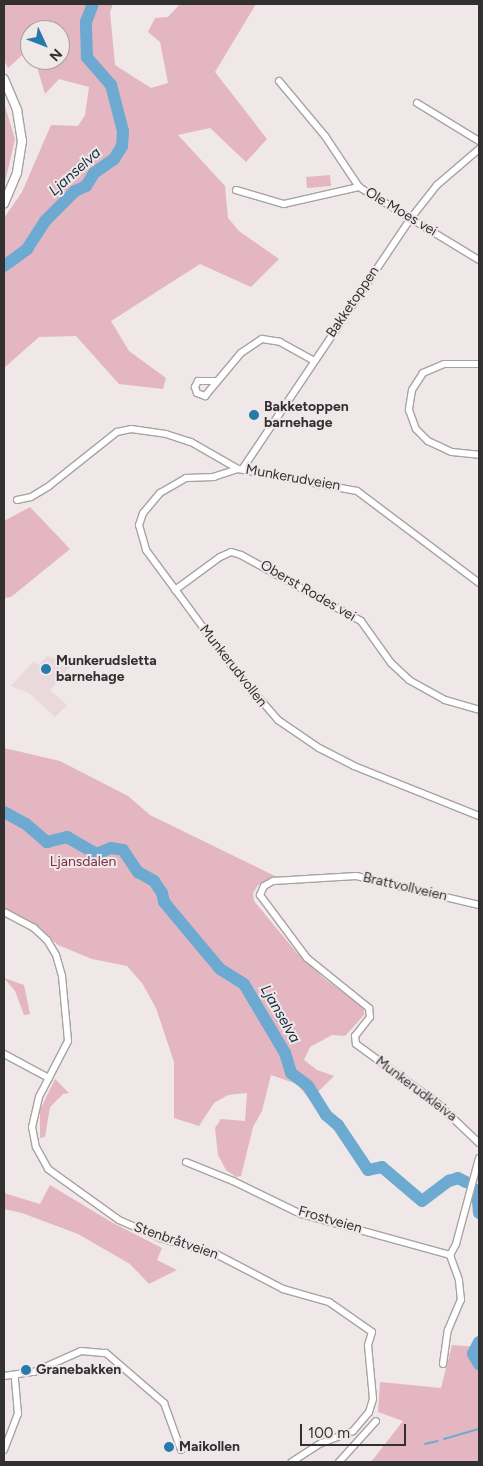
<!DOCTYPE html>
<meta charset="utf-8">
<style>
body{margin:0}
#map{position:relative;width:483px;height:1466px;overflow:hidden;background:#efe7e8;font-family:Figtree,sans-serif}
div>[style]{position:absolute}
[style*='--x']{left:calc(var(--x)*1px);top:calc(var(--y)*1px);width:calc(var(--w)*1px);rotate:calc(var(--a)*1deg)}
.built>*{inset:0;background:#e9d9dc}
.green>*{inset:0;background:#e4b6c1;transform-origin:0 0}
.stream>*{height:2px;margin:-1px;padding:0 1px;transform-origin:1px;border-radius:1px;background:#6caad2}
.river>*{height:12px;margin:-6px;padding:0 6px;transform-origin:6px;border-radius:6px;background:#6caad2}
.roads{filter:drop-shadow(1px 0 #a9a2a3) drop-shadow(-1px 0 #a9a2a3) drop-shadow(0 1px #a9a2a3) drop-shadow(0 -1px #a9a2a3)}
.minor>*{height:6px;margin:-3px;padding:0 3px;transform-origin:3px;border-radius:3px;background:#fff}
.tertiary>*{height:8px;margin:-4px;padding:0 4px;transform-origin:4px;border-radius:4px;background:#fff}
.dots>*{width:14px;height:14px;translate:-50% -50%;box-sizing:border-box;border:2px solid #efe7e8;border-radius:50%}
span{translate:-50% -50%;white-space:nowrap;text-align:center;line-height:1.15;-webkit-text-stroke:4px #efe7e8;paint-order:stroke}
.street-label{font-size:14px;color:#333031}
.poi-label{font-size:14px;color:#333031;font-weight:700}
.left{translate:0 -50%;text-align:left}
.park-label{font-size:14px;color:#7f2d49}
.water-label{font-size:15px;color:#122e40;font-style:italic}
.frame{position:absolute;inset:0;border:5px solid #333031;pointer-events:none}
.north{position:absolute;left:20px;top:20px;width:50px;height:50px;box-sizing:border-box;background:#efe7e8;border:1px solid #a49e9f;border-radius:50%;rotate:133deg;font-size:14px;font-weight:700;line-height:20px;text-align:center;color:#333031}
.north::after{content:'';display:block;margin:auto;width:18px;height:22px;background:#257baa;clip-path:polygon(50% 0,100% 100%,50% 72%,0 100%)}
.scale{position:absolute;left:300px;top:1424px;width:106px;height:22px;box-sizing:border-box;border:2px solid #333031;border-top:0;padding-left:6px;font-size:15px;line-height:18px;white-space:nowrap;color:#333031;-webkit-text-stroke:4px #efe7e8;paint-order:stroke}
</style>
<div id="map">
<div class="built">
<div style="clip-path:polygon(48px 656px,71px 665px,50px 690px,67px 705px,55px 717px,29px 693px,11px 686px,34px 661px,38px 665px)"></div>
</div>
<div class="green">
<div style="clip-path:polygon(4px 4px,113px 4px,110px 12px,115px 65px,151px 88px,168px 83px,160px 42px,148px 32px,155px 18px,168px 17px,180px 4px,256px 4px,215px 72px,267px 139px,246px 162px,210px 128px,178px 135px,225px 186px,228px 218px,239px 231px,279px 259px,251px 287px,200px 264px,111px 321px,129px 351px,166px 378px,163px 389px,119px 384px,76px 336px,39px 337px,4px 368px,4px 218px,22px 192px,51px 125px,78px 126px,85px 115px,89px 87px,59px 79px,45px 94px,35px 60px,60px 60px,60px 30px,30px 30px,30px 48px,8px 68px,4px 60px)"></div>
<div style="clip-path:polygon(4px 103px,15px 139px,4px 187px)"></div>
<div style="left:330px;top:175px;width:11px;height:24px;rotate:85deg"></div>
<div style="clip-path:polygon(30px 507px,70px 549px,11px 597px,4px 598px,4px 521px)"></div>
<div style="clip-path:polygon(4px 748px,60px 761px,128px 796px,150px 815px,277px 877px,258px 885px,253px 893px,254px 901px,297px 953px,325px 979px,364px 1008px,364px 1015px,345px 1036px,332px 1035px,310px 1047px,304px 1060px,317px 1070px,334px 1076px,310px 1100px,297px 1084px,271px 1075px,262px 1111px,253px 1127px,241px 1176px,236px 1177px,226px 1170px,218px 1155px,215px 1128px,221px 1119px,245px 1121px,247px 1093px,228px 1095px,214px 1103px,199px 1126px,174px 1118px,174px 1062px,156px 1008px,142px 983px,127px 966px,92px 959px,58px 945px,33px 924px,4px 908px)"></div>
<div style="clip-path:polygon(4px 978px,24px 985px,30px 1014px,24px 1015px,15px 991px)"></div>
<div style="clip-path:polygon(55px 1079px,69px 1093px,63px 1094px,50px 1107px,45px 1137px,40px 1138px,40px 1110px)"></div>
<div style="clip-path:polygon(50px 1185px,113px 1223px,162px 1248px,157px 1260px,177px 1270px,149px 1284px,130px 1264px,78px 1234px,22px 1213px,4px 1209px,4px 1193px,40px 1204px)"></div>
<div style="clip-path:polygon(452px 1345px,479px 1347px,479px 1462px,371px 1462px,403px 1421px,378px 1412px,380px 1382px,441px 1388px)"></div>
</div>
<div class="stream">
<div style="--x:444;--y:1439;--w:36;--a:-16"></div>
<div style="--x:425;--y:1444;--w:13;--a:-13"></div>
</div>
<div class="river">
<div style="--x:4;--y:266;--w:29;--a:-36"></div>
<div style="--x:27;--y:249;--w:33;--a:-57"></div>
<div style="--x:45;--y:221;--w:42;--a:-45"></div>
<div style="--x:75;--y:191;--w:12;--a:-24"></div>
<div style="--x:86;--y:186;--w:15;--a:-58"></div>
<div style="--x:94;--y:173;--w:24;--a:-35"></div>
<div style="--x:114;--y:159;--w:15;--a:-58"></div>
<div style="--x:122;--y:146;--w:15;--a:-86"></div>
<div style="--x:123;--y:131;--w:48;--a:-104.6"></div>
<div style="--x:111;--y:85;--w:37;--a:-131"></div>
<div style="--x:87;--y:57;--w:35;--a:-92"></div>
<div style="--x:86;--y:22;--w:19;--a:-69"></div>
<div style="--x:4;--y:812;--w:25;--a:29"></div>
<div style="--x:26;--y:824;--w:28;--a:41"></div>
<div style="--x:47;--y:842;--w:21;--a:-14"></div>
<div style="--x:67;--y:837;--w:34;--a:30"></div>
<div style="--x:96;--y:854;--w:16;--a:-22"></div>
<div style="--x:111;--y:848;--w:12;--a:9"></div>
<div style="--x:123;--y:850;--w:27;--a:56"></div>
<div style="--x:138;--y:872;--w:18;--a:29"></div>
<div style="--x:154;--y:881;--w:14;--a:56"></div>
<div style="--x:162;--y:893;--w:9;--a:77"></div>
<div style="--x:164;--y:902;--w:72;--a:50.1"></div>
<div style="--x:210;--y:957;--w:16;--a:50"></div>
<div style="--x:220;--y:969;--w:28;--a:32"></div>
<div style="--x:244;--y:984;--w:80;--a:59.3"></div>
<div style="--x:285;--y:1053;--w:21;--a:73"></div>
<div style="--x:291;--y:1073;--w:21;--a:37"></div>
<div style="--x:308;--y:1086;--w:34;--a:58"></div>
<div style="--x:326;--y:1115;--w:16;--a:40"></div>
<div style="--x:338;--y:1125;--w:54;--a:56.3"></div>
<div style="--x:368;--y:1170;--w:14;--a:-12"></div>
<div style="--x:382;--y:1167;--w:52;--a:40.4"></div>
<div style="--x:422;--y:1201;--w:34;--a:-37"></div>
<div style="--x:449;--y:1181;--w:9;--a:-18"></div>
<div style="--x:458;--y:1178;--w:9;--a:27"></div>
<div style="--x:477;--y:1190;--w:23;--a:85"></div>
<div style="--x:479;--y:1342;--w:13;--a:117"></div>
<div style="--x:473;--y:1354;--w:12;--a:59"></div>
</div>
<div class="roads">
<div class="minor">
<div style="--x:279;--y:81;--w:72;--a:50.1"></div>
<div style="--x:325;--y:136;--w:61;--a:56.3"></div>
<div style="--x:359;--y:187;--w:140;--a:31.3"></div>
<div style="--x:417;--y:103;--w:73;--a:31.5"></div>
<div style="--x:236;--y:190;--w:50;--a:16.3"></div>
<div style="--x:284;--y:204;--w:77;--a:-12.8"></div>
<div style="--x:479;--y:364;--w:35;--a:180"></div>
<div style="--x:444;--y:364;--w:23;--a:157"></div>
<div style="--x:423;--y:373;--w:20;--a:123"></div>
<div style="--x:412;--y:390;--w:20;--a:99"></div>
<div style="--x:409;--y:410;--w:20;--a:70"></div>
<div style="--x:416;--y:429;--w:17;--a:45"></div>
<div style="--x:428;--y:441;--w:26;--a:25"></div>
<div style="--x:452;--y:452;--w:27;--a:6"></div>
<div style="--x:217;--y:381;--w:19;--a:180"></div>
<div style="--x:198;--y:381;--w:7;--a:117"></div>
<div style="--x:195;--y:387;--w:6;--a:72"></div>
<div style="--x:197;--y:393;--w:9;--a:21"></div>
<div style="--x:205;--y:396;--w:56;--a:-50.1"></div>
<div style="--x:241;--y:353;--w:25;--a:-34"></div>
<div style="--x:262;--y:339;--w:18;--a:9"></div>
<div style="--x:280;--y:342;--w:39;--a:29"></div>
<div style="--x:243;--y:468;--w:301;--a:-56.1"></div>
<div style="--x:411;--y:218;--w:42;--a:-51.8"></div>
<div style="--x:437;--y:185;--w:55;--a:-40.6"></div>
<div style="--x:238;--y:469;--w:25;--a:162"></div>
<div style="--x:214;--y:477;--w:28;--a:178"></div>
<div style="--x:186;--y:478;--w:30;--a:150"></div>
<div style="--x:160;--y:493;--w:26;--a:130"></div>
<div style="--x:143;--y:513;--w:13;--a:108"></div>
<div style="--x:139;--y:525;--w:26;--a:74"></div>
<div style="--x:146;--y:550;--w:147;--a:53.6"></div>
<div style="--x:233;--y:668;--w:69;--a:49.1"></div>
<div style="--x:278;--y:720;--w:50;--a:34.3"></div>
<div style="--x:319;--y:748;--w:39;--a:27"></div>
<div style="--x:354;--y:766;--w:135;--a:21.8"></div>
<div style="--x:17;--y:500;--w:14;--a:-12"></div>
<div style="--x:31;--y:497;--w:21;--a:-31"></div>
<div style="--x:49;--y:486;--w:87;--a:-38.5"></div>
<div style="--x:117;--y:432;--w:14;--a:-12"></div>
<div style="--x:131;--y:429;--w:35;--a:8"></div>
<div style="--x:166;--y:434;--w:26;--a:18"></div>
<div style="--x:191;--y:442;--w:54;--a:29.9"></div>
<div style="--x:238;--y:469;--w:121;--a:10.5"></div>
<div style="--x:357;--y:491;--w:153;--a:37"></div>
<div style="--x:175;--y:590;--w:56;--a:-36.3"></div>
<div style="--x:220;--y:557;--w:12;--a:-24"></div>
<div style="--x:231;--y:552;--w:10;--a:17"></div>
<div style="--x:241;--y:555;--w:137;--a:28.8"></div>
<div style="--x:361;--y:621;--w:52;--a:54.5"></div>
<div style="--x:391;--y:663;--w:25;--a:43"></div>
<div style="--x:409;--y:680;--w:41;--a:29.1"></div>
<div style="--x:445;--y:700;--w:35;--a:16"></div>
<div style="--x:479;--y:905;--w:126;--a:-166.7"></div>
<div style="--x:356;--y:876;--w:83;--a:176.6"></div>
<div style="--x:273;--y:881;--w:10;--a:151"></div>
<div style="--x:264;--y:886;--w:10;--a:114"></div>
<div style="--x:260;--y:895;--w:79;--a:53.3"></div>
<div style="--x:307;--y:958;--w:80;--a:38.9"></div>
<div style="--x:369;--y:1008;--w:9;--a:84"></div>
<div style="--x:370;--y:1017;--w:24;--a:128"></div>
<div style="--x:355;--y:1036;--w:8;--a:83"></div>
<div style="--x:356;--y:1044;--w:100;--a:36.1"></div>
<div style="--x:437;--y:1103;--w:58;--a:43.6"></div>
<div style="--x:4;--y:912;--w:34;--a:28"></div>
<div style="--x:34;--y:928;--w:18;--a:43"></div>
<div style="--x:47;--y:940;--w:17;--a:59"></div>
<div style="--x:56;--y:955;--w:22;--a:74"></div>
<div style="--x:62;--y:976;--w:65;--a:84.7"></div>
<div style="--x:68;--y:1041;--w:63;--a:117.4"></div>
<div style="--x:39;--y:1097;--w:31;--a:103"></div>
<div style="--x:32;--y:1127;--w:20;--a:79"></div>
<div style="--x:36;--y:1147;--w:25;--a:61"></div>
<div style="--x:48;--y:1169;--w:87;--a:35.7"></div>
<div style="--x:119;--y:1220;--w:45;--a:23.7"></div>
<div style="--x:160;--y:1238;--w:58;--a:15.9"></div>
<div style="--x:216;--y:1254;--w:76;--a:27.6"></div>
<div style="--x:283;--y:1289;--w:48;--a:15.8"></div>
<div style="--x:329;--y:1302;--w:52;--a:34.9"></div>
<div style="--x:372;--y:1332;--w:14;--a:107"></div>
<div style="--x:368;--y:1345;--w:54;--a:84.7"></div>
<div style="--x:373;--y:1399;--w:14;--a:107"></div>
<div style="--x:369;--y:1412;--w:25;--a:130"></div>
<div style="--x:353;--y:1431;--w:34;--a:159"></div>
<div style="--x:321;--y:1443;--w:35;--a:147"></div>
<div style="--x:4;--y:1054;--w:51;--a:28.1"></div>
<div style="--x:186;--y:1162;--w:51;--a:22"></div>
<div style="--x:233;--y:1181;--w:76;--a:25.9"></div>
<div style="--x:301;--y:1214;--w:155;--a:15.4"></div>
<div style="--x:443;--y:1364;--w:34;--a:-82"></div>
<div style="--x:448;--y:1330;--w:33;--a:-67"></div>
<div style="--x:461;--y:1300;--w:20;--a:-96"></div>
<div style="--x:459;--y:1280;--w:27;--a:-110"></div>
<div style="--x:450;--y:1255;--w:13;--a:-61"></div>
<div style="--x:456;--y:1244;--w:89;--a:-75"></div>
<div style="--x:4;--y:1376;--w:30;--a:-8"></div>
<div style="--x:34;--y:1372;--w:51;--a:-24.1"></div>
<div style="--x:81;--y:1351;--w:25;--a:5"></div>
<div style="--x:106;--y:1353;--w:77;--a:40.8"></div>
<div style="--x:164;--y:1403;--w:50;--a:70.1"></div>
<div style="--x:4;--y:1450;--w:39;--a:-69"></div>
<div style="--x:18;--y:1414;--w:38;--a:-95"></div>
<div style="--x:339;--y:1462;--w:55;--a:-47.9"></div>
</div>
<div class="tertiary">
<div style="--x:4;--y:79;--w:34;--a:67"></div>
<div style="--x:17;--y:110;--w:31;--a:81"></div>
<div style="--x:22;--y:141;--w:32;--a:99"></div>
<div style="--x:17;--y:173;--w:33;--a:113"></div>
</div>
</div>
<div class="dots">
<div style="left:254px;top:415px;background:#257baa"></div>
<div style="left:46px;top:669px;background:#257baa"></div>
<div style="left:26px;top:1370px;background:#257baa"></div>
<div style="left:169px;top:1447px;background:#257baa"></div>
</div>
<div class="street-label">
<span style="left:401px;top:212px;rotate:31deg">Ole Moes vei</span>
<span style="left:353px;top:302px;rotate:-56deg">Bakketoppen</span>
<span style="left:293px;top:478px;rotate:10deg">Munkerudveien</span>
<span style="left:308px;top:591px;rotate:30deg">Oberst Rodes vei</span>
<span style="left:233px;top:666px;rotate:52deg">Munkerudvollen</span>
<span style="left:405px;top:887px;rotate:13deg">Brattvollveien</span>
<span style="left:416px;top:1089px;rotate:37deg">Munkerudkleiva</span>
<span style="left:330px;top:1220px;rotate:16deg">Frostveien</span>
<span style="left:176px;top:1241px;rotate:19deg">Stenbråtveien</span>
</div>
<div class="poi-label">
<span class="left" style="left:264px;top:415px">Bakketoppen<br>barnehage</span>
<span class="left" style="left:56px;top:669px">Munkerudsletta<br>barnehage</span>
<span class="left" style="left:36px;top:1370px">Granebakken</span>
<span class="left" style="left:179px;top:1447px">Maikollen</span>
</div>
<div class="park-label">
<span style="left:83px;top:862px">Ljansdalen</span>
</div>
<div class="water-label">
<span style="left:75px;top:172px;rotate:-42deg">Ljanselva</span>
<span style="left:280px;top:1014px;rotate:60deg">Ljanselva</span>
</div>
<div class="frame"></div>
<div class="north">N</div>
<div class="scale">100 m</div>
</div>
